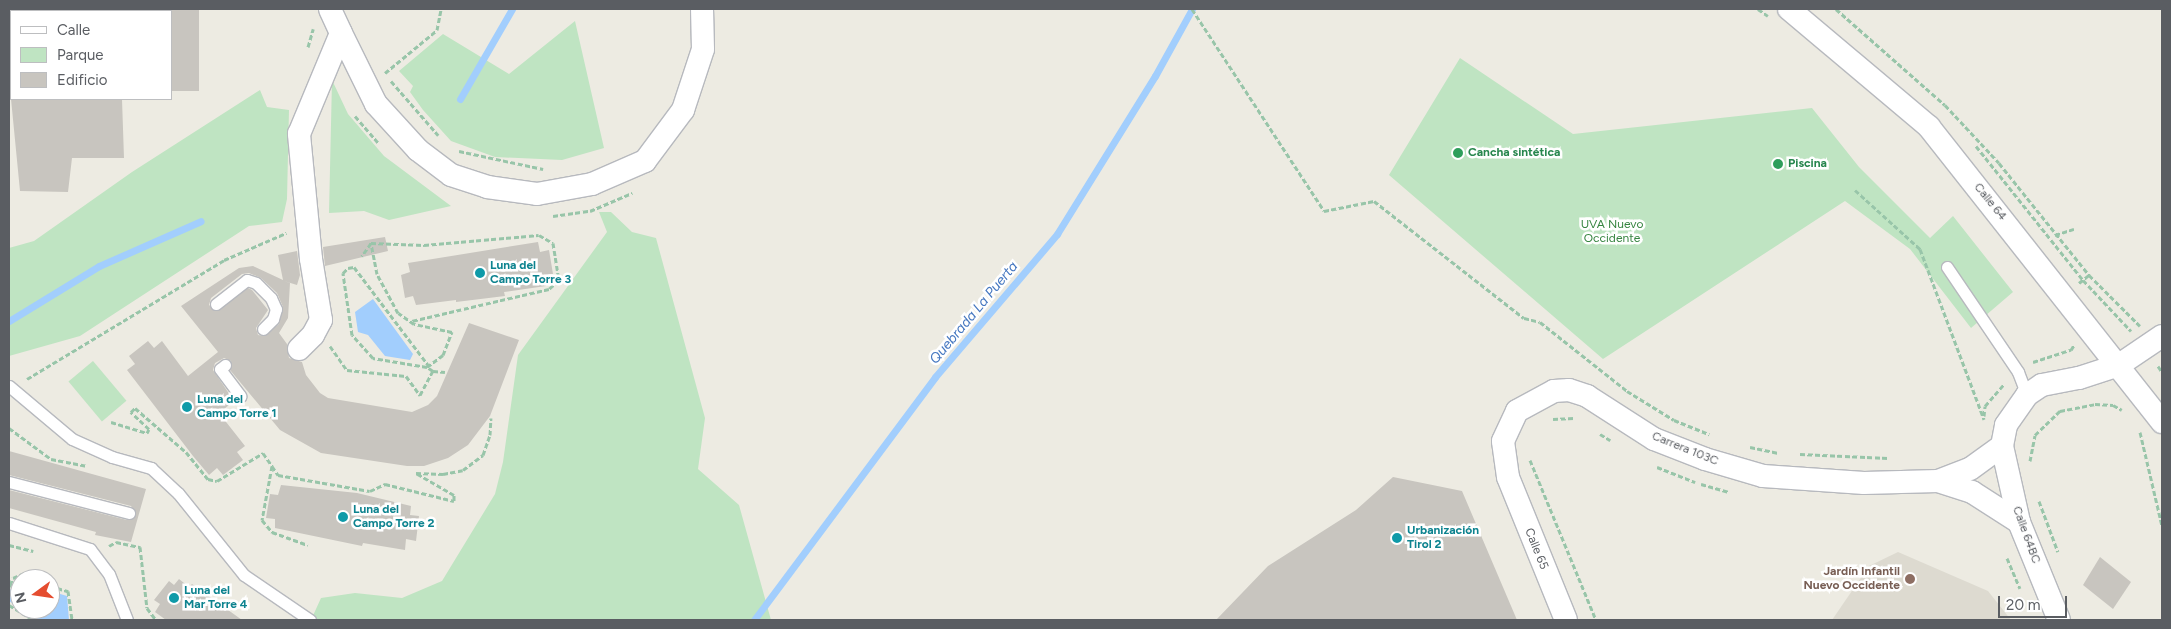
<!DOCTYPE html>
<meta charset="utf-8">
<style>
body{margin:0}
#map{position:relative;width:2171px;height:629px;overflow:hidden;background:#edebe2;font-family:Figtree,sans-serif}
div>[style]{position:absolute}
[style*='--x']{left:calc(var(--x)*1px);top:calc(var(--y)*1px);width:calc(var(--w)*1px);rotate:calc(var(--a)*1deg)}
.education>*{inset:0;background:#dddad0}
.green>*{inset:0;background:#bfe4c2;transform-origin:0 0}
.water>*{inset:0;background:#a2cefd}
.stream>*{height:7px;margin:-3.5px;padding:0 3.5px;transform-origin:3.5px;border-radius:3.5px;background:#a2cefd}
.building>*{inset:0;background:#c8c5bf;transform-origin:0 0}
.path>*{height:3px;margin-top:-1.5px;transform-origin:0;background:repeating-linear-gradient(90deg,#98c5a9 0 5px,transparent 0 7.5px)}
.roads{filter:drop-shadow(1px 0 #b7b9be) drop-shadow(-1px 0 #b7b9be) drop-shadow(0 1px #b7b9be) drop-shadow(0 -1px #b7b9be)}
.service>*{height:11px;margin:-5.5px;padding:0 5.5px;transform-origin:5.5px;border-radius:5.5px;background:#fff}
.minor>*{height:22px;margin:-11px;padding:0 11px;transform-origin:11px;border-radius:11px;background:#fff}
.dots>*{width:14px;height:14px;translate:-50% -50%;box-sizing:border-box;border:2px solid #fff;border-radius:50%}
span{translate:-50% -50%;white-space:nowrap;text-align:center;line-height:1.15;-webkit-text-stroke:5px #fff;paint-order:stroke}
.leisure-label{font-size:12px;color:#27864d;font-weight:700}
.left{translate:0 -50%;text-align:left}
.street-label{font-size:12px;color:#5a5d62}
.park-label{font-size:12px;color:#378541}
.culture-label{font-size:12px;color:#0d838f;font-weight:700}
.education-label{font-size:12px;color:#785e54;font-weight:700}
.right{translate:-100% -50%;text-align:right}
.water-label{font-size:14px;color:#4577c0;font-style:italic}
.frame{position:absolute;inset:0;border:10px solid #5a5d62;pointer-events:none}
.legend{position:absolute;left:10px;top:10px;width:162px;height:90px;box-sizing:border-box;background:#fff;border:1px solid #bdbec0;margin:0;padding:6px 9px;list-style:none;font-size:15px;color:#5a5d62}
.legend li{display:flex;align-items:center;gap:10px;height:25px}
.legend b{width:25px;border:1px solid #bdbec0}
.north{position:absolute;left:10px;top:569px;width:50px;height:50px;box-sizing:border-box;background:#fff;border:1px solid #bdbec0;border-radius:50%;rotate:256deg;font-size:14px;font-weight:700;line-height:20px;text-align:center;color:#5a5d62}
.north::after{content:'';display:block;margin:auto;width:18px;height:22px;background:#e54d30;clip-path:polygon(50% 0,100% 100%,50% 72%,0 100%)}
.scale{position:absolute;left:1998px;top:596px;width:69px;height:22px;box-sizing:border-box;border:2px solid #5a5d62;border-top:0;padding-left:6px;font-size:15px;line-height:18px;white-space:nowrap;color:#5a5d62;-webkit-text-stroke:4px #fff;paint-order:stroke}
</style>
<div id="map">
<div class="education">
<div style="clip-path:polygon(1898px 552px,1988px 591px,2011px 620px,1832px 620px,1869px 566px)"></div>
</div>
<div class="green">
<div style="clip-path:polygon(575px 21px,604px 148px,562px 160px,495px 157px,451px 141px,423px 110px,410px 92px,413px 86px,399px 71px,443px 34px,509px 74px)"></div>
<div style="clip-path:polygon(1460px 58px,1573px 134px,1812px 108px,1859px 167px,1930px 238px,1953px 216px,2013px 292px,1971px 328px,1910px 249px,1845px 201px,1603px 359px,1389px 175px)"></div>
<div style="clip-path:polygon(332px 80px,348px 114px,384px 156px,451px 206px,389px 220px,364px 211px,329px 213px)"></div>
<div style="clip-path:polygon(260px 90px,267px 107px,289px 110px,287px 199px,282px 222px,249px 226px,80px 336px,9px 356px,9px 248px,34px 241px,132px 172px)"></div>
<div style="clip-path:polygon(599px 212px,611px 212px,632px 232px,656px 238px,705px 418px,698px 469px,739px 505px,771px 620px,311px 620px,321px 598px,355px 593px,402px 598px,442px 581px,495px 494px,503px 462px,518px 355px,607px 232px)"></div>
<div style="left:93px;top:361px;width:52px;height:32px;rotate:50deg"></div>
</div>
<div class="water">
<div style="clip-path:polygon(373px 299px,413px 354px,410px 360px,385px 356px,368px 335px,358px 332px,355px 312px)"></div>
<div style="clip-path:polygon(9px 589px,20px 592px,20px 608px,9px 601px)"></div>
<div style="clip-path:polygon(50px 591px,67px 596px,69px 620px,39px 620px,21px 609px,50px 609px)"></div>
</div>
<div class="stream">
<div style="--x:460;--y:99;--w:104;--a:-60"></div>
<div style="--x:9;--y:321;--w:105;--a:-31.4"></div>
<div style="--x:99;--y:266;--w:111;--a:-23.8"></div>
<div style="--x:754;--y:620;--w:303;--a:-53.3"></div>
<div style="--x:935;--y:377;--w:188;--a:-49.5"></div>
<div style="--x:1057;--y:234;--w:186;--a:-58.2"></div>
<div style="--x:1155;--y:76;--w:77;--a:-61.1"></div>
</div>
<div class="building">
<div style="left:171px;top:9px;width:28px;height:82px"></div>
<div style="clip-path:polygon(11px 99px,122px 99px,124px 158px,72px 158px,68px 192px,20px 191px)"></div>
<div style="clip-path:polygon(385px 237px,388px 251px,325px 266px,323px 247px)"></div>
<div style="clip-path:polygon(538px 242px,540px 252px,549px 250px,553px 274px,544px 275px,546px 286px,504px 292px,505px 296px,456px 302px,456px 300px,416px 305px,413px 296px,405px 298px,401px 275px,410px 272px,408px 263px)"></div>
<div style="clip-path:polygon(evenodd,297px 251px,300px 275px,297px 285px,284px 281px,290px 283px,288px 318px,279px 333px,287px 344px,289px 358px,302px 362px,306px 375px,320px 393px,328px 398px,412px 412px,428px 405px,437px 396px,469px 323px,519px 340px,490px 416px,468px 445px,448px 458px,424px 466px,407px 466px,321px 453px,280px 430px,230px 370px,231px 361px,224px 358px,215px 363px,213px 370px,234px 401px,219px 413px,245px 446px,237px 452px,243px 460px,223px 475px,217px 468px,209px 475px,193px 456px,127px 370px,135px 364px,129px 356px,148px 341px,154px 348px,162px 341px,188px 376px,218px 352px,181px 306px,239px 268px,253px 266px,283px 280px,278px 255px,297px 251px,249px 273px,261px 278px,277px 293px,283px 307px,279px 324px,264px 336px,258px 335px,256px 328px,268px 310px,252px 290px,248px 288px,217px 311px,209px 305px,211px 298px,242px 274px,249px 273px)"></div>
<div style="clip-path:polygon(9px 451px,146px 489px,131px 542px,95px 535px,96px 532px,9px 508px,9px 490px,127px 520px,136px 514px,131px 506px,9px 475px)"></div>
<div style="clip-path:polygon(1393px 477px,1462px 491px,1517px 620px,1216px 620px,1268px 566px,1356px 510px)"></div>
<div style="clip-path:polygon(281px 485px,357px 493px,411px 506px,410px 515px,419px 516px,416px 541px,406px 539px,405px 550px,363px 543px,362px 546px,275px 528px,275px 519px,266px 518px,270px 494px,278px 495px)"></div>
<div style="clip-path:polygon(2100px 557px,2131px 582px,2113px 609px,2083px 585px)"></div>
<div style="clip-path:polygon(179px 579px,189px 587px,192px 584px,242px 620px,166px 620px,155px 612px,160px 604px,154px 600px,169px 581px,174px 585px)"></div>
</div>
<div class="path">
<div style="--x:1192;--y:9;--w:241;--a:56.8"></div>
<div style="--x:1324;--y:211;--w:51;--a:-11.3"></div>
<div style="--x:1374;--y:201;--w:190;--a:38"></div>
<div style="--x:1524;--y:318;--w:16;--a:14"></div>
<div style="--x:1540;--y:322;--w:111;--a:38.4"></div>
<div style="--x:1627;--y:391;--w:55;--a:31.7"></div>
<div style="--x:1674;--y:420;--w:38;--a:22"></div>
<div style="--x:1758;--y:9;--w:12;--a:35"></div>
<div style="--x:1836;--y:9;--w:145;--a:41.4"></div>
<div style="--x:1945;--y:105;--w:79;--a:47"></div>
<div style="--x:1999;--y:163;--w:144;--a:51.2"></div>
<div style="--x:2089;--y:275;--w:72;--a:45"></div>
<div style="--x:308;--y:47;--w:19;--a:-74"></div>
<div style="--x:385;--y:73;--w:67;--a:-39.6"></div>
<div style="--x:437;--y:30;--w:21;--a:-79"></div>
<div style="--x:391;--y:81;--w:72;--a:49"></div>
<div style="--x:355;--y:116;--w:37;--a:49"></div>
<div style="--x:1976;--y:146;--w:171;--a:51.4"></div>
<div style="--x:2083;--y:280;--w:70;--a:46.7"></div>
<div style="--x:459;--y:151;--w:86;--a:12.1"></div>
<div style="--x:1855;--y:190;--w:88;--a:42.2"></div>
<div style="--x:1920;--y:249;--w:182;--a:69.4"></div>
<div style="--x:553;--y:216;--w:37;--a:-8"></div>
<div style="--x:590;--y:211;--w:46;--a:-23.2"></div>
<div style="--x:2055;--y:235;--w:20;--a:-18"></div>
<div style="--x:371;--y:243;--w:53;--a:2.2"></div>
<div style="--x:424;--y:245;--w:115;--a:-5"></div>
<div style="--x:539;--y:235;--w:16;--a:30"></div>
<div style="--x:553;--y:243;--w:37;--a:81"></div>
<div style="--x:559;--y:280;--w:13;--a:138"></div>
<div style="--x:549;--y:289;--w:142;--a:166.9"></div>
<div style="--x:2079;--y:283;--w:13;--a:-39"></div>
<div style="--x:330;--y:346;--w:29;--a:55"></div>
<div style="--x:347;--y:370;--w:59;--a:5.8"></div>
<div style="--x:406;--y:376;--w:24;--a:54"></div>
<div style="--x:420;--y:395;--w:27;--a:-62"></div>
<div style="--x:433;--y:371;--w:7;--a:-146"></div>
<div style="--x:427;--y:367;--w:20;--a:-37"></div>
<div style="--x:443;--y:355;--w:25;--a:-69"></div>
<div style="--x:452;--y:332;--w:39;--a:-168"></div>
<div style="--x:414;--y:324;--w:19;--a:-145"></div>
<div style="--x:398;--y:313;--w:44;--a:-118.3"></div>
<div style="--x:377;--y:274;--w:32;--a:-101"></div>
<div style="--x:371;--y:243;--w:16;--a:125"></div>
<div style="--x:2033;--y:362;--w:40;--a:-18"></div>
<div style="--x:2071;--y:350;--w:6;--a:-59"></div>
<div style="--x:2158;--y:366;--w:7;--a:56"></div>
<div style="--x:427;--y:367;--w:55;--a:-170.5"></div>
<div style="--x:373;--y:358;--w:31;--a:-132"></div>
<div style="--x:352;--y:335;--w:63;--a:-98.3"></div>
<div style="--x:343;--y:273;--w:7;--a:-45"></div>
<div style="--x:348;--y:268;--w:6;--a:-9"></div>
<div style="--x:354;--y:267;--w:124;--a:52.9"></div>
<div style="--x:433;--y:371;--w:12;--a:5"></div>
<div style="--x:27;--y:379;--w:230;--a:-31.1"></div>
<div style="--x:224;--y:260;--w:68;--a:-23.5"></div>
<div style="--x:1984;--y:416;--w:10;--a:-84"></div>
<div style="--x:1985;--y:406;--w:29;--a:-49"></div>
<div style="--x:1553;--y:419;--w:21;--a:-3"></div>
<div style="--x:111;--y:422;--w:38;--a:17"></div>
<div style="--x:147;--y:433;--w:4;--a:-63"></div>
<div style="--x:149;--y:429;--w:25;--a:-137"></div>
<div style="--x:131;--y:412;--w:6;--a:-45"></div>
<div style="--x:135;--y:408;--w:67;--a:40.8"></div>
<div style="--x:186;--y:452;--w:35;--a:51"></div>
<div style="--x:208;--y:479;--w:9;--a:13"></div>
<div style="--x:217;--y:481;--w:54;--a:-31.3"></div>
<div style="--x:263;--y:453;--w:16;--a:55"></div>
<div style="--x:272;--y:466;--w:55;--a:100.5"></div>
<div style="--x:262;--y:520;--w:16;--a:50"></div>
<div style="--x:272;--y:532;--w:38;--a:20"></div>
<div style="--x:9;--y:428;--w:52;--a:36.4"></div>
<div style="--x:51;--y:459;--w:37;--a:11"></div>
<div style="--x:2140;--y:432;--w:97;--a:76.8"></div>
<div style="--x:1600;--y:434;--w:12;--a:31"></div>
<div style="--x:1750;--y:447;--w:29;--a:12"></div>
<div style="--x:1800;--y:454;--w:88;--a:2.6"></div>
<div style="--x:1530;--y:460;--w:173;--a:67.6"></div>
<div style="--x:2030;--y:461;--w:26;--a:-79"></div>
<div style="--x:2035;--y:435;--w:35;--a:-44"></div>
<div style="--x:2060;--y:411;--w:36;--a:-11"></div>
<div style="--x:2095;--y:404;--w:18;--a:3"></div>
<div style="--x:2113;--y:405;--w:10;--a:29"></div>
<div style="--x:272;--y:466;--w:11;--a:56"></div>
<div style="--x:278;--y:475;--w:93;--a:9.9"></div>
<div style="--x:370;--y:491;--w:17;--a:-25"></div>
<div style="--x:385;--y:484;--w:71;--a:13.8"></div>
<div style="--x:454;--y:501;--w:6;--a:-90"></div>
<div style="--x:454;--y:495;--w:44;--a:-149.9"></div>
<div style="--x:416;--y:473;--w:27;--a:2"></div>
<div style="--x:443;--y:474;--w:20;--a:-11"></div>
<div style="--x:463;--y:470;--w:25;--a:-37"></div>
<div style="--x:483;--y:455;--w:21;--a:-71"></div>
<div style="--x:490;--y:435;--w:17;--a:-87"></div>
<div style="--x:1657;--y:467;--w:41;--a:21.5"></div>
<div style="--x:1701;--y:484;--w:29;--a:16"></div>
<div style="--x:2039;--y:501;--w:54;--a:69.6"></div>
<div style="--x:9;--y:545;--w:25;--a:14"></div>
<div style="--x:109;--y:546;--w:8;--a:-30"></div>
<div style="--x:116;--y:542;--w:25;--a:12"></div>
<div style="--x:140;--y:547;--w:61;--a:83.5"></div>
<div style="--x:147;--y:608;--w:15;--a:53"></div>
<div style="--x:2007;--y:558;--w:33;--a:67"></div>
<div style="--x:9;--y:585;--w:11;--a:15"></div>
<div style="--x:10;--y:585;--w:8;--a:-67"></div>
<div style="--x:13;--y:578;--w:13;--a:-23"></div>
<div style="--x:25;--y:573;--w:21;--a:17"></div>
<div style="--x:50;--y:586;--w:19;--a:16"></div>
<div style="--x:68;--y:591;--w:29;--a:82"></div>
<div style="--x:9;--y:605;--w:29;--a:31"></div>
</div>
<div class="roads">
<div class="service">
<div style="--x:1947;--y:267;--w:127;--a:55.9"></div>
<div style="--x:2018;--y:372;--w:25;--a:69"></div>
<div style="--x:216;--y:304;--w:39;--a:-38"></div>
<div style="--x:247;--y:280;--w:9;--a:18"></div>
<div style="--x:256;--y:283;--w:21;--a:45"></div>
<div style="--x:271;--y:298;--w:12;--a:66"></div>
<div style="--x:276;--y:309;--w:10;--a:107"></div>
<div style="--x:273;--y:319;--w:14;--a:135"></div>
<div style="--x:225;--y:365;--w:6;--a:141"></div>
<div style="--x:220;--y:369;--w:34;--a:53"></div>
<div style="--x:9;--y:386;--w:82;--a:40.1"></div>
<div style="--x:72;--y:439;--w:44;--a:24.2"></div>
<div style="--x:112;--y:457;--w:41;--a:15.8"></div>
<div style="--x:151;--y:468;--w:37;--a:43"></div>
<div style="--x:178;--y:493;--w:105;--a:51.2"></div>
<div style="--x:244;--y:575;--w:80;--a:34.3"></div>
<div style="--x:9;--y:482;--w:124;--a:14.5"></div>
<div style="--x:9;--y:523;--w:85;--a:17.8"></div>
<div style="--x:90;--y:549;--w:31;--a:53"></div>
<div style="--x:109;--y:574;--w:49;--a:68.6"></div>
</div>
<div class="minor">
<div style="--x:1789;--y:9;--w:183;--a:40.1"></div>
<div style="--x:1929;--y:127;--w:376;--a:51.7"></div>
<div style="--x:341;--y:33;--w:79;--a:63.8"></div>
<div style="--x:376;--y:104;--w:62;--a:47.6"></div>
<div style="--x:418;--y:150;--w:41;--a:37.1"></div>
<div style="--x:451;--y:175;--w:38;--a:18"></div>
<div style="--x:487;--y:187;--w:50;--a:8"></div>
<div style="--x:537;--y:194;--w:56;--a:-10.3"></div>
<div style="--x:592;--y:184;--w:58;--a:-23.5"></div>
<div style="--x:645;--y:161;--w:64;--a:-53.3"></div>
<div style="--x:683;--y:110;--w:64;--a:-71.8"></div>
<div style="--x:703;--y:49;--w:40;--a:-91.4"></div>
<div style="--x:299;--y:349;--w:20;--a:-45"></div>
<div style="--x:313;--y:335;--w:17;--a:-62"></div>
<div style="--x:321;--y:320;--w:62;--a:-99.3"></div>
<div style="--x:311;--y:259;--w:126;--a:-95.5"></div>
<div style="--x:299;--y:134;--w:109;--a:-67.4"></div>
<div style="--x:341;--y:33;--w:26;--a:-115"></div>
<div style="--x:1938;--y:481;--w:34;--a:-21"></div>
<div style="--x:1970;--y:469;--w:39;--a:-36"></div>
<div style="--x:1566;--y:620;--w:154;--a:-112.1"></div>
<div style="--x:1508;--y:477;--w:36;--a:-98"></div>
<div style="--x:1503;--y:441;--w:33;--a:-65"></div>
<div style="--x:1517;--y:411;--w:42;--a:-28.4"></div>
<div style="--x:1554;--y:391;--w:15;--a:-4"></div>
<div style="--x:1569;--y:390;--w:19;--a:18"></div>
<div style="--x:1587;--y:396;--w:80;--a:32.7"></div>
<div style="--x:1654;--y:439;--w:55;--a:21.4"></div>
<div style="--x:1705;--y:459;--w:60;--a:16.3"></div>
<div style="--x:1763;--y:476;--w:101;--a:4"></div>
<div style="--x:1864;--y:483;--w:74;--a:-1.5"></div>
<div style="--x:1938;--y:481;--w:36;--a:18"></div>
<div style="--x:1972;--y:492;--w:56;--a:32.6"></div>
<div style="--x:2059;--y:620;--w:106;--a:-112.2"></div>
<div style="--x:2019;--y:522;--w:78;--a:-102.6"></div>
<div style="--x:2002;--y:446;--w:21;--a:-79"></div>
<div style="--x:2006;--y:425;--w:37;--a:-55"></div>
<div style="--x:2027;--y:395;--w:18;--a:-34"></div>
<div style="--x:2042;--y:385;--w:38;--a:-11"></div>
<div style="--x:2079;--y:378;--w:42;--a:-18"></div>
<div style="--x:2119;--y:365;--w:52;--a:-34"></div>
</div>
</div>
<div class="dots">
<div style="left:1458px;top:153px;background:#2e9e5b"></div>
<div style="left:1778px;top:164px;background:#2e9e5b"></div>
<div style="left:480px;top:273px;background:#0f9aa8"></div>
<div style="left:187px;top:407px;background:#0f9aa8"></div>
<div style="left:343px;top:517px;background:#0f9aa8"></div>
<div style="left:1397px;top:538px;background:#0f9aa8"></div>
<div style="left:1910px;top:579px;background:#8d6e63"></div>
<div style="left:174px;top:598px;background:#0f9aa8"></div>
</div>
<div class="leisure-label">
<span class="left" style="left:1468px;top:153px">Cancha sintética</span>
<span class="left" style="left:1788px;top:164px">Piscina</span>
</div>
<div class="street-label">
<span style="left:1990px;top:202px;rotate:51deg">Calle 64</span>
<span style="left:1685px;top:449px;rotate:22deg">Carrera 103C</span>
<span style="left:2026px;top:535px;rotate:70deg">Calle 64BC</span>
<span style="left:1536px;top:549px;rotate:68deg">Calle 65</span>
</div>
<div class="park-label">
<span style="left:1612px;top:232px">UVA Nuevo<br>Occidente</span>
</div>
<div class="culture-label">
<span class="left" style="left:490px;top:273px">Luna del<br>Campo Torre 3</span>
<span class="left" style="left:197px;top:407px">Luna del<br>Campo Torre 1</span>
<span class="left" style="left:353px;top:517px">Luna del<br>Campo Torre 2</span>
<span class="left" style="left:1407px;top:538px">Urbanización<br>Tirol 2</span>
<span class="left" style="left:184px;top:598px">Luna del<br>Mar Torre 4</span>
</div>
<div class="education-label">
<span class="right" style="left:1900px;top:579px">Jardín Infantil<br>Nuevo Occidente</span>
</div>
<div class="water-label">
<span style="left:974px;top:313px;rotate:-50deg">Quebrada La Puerta</span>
</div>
<div class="frame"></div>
<ul class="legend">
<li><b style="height:6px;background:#fff"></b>Calle</li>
<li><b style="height:14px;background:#bfe4c2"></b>Parque</li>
<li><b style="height:14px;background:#c8c5bf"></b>Edificio</li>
</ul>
<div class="north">N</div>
<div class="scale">20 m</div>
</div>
